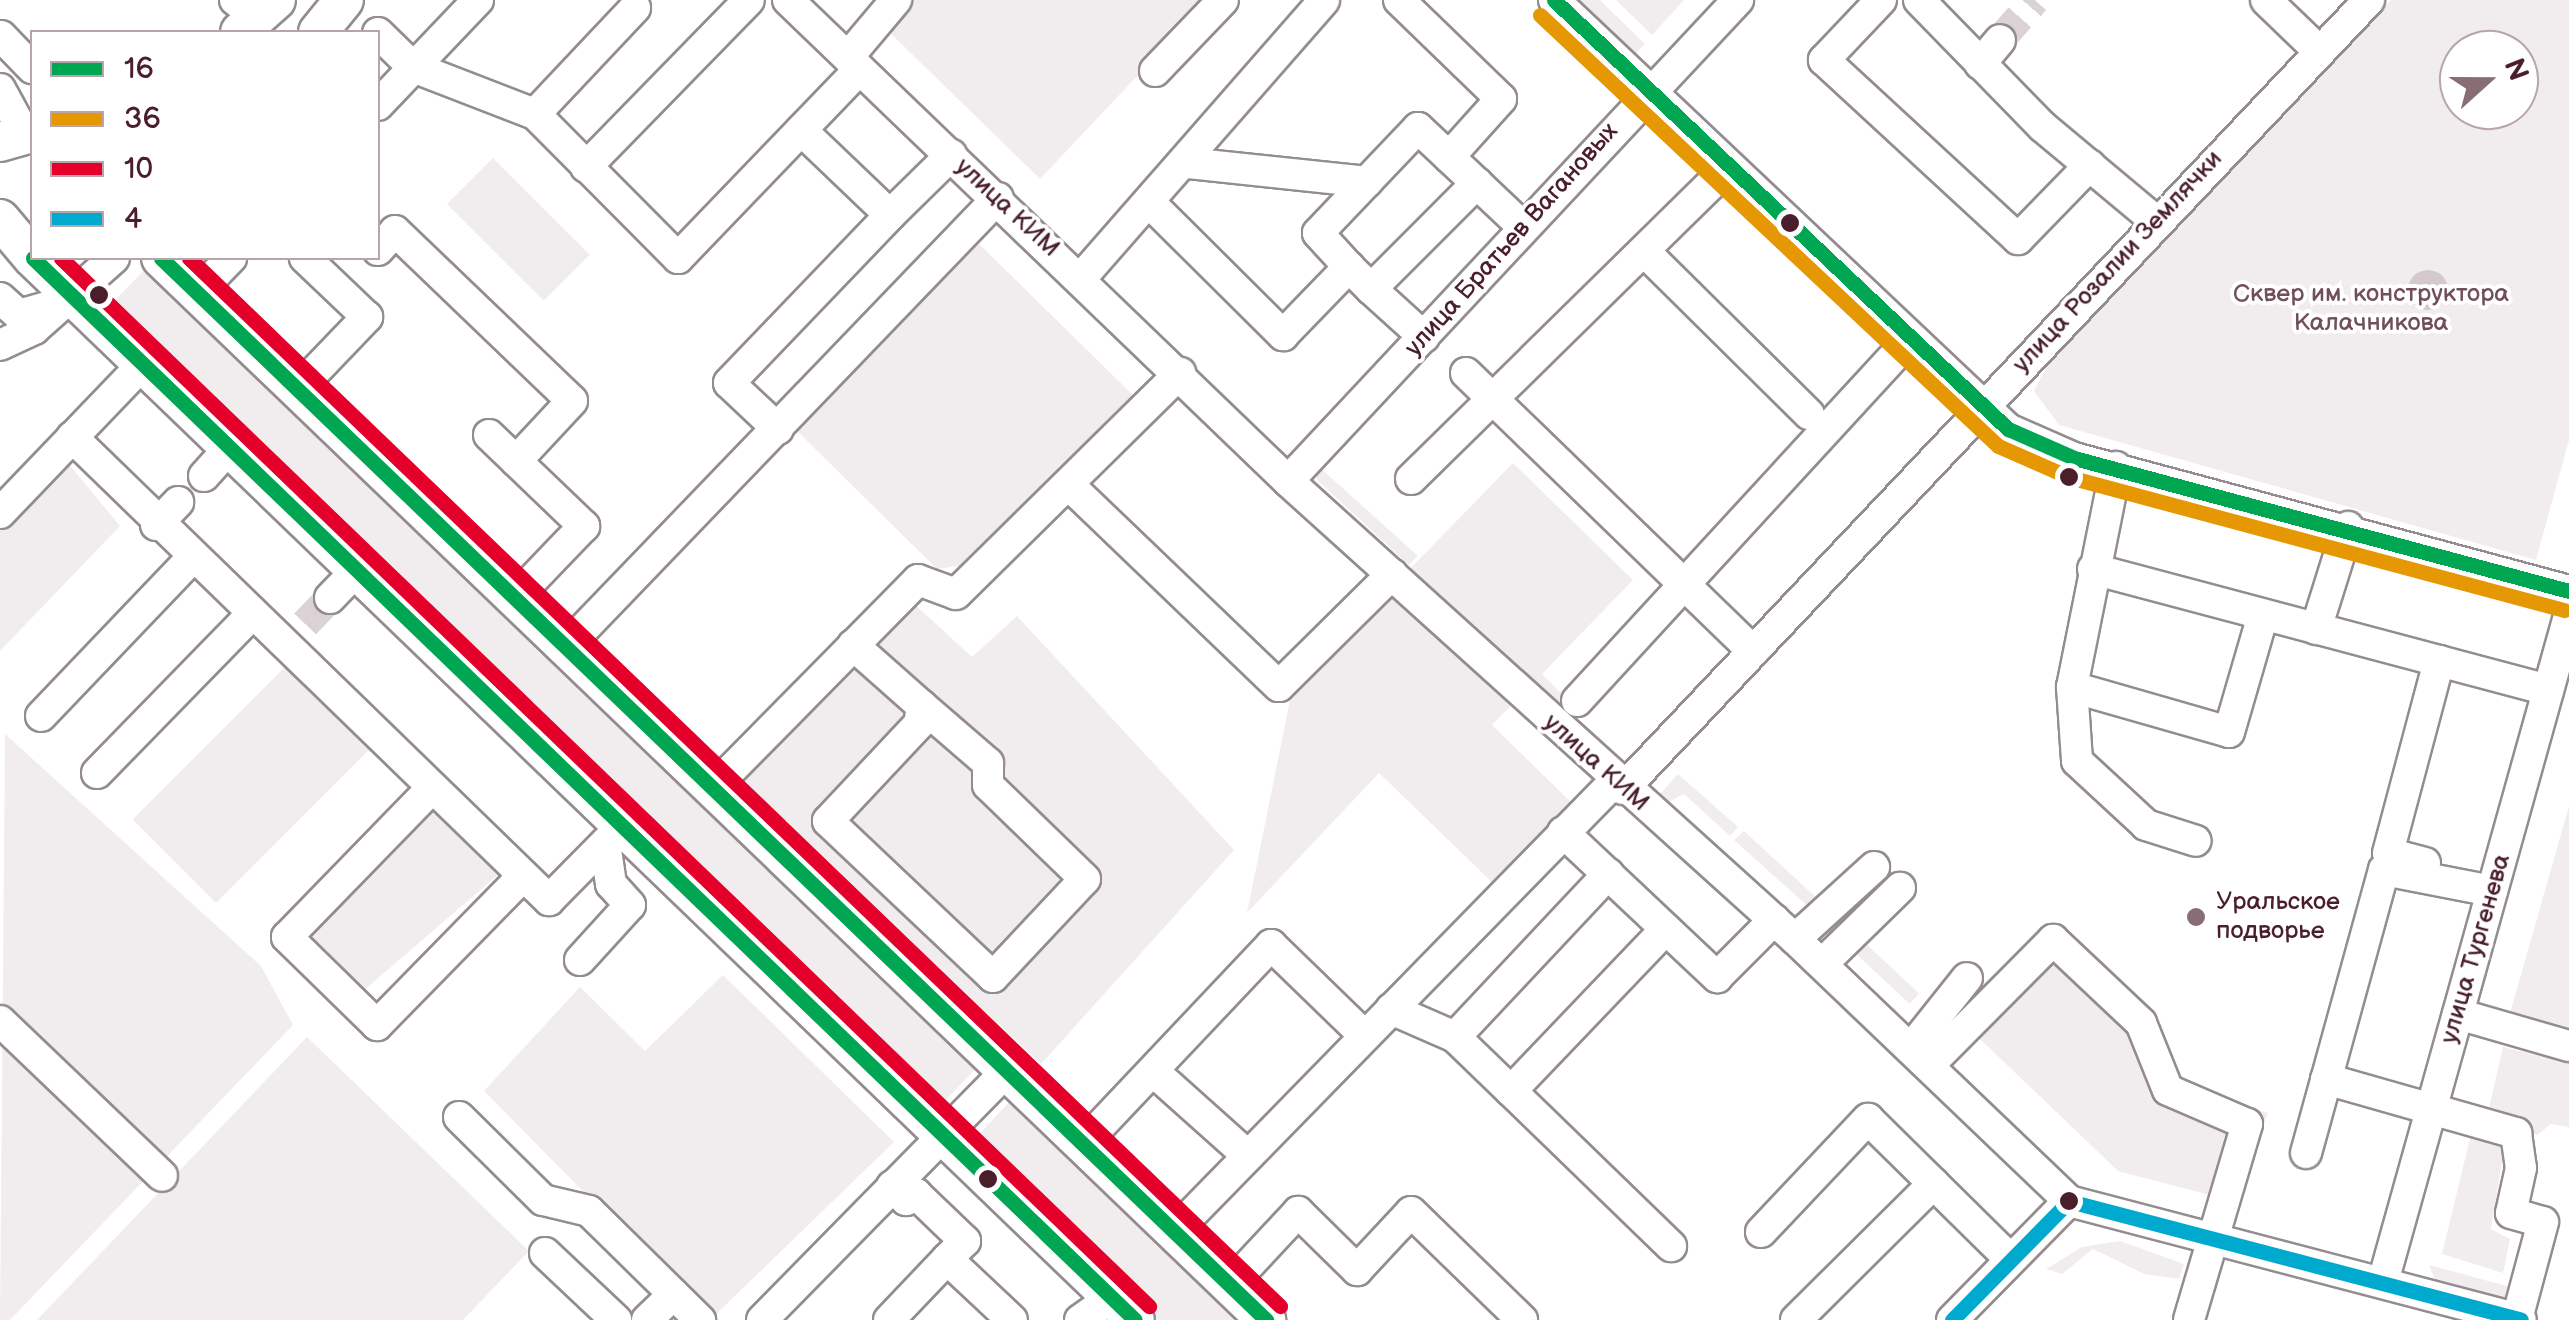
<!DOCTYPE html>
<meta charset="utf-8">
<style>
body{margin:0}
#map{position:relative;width:2569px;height:1320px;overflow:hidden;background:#fff;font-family:"Balsamiq Sans",sans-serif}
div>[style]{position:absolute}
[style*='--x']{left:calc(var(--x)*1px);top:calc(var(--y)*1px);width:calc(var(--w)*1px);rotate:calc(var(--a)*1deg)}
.built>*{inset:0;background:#f1edee;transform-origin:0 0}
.water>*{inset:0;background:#d4cacc}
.round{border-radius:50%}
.minor-tunnel>*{height:30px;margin-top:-15px;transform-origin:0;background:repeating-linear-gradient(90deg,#dbd2d5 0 30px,transparent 0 45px)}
.roads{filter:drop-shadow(2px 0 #948c8e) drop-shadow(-2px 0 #948c8e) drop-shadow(0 2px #948c8e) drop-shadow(0 -2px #948c8e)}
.minor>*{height:30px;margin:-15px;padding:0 15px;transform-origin:15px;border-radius:15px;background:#fff}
.major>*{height:38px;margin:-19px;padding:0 19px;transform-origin:19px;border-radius:19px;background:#fff}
.bus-1>*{height:15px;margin:-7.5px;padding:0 7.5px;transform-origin:7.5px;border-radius:7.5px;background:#00a651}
.bus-2>*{height:15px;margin:-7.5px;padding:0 7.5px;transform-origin:7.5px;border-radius:7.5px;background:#e69804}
.bus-3>*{height:15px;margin:-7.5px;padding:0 7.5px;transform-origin:7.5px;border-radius:7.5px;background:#e4002b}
.bus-4>*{height:15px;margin:-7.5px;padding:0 7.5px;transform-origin:7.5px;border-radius:7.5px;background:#00a9ce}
.dots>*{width:28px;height:28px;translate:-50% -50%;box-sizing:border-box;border:5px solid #fff;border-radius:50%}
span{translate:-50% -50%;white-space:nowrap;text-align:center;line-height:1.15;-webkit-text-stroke:8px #fff;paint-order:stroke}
.street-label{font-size:25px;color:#4a1f2b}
.park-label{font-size:25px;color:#714f58}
.poi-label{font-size:25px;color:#4a1f2b}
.left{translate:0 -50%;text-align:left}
.legend{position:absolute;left:30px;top:30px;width:350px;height:230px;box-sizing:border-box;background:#fff;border:2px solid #b7a5aa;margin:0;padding:12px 18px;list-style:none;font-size:30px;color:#4a1f2b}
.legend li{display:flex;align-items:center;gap:20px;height:50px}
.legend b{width:50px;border:2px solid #b7a5aa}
.north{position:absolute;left:2439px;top:30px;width:100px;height:100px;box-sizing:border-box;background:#fff;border:2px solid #b7a5aa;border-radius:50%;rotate:69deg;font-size:28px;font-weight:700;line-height:40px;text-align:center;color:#4a1f2b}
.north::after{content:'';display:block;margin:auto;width:35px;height:45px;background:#896d75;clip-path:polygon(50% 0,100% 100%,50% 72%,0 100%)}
</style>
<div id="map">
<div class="built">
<div style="clip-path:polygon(904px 0,1209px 0,1040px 179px,881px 24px)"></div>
<div style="clip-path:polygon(1571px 0,1600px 0,1645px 44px,1632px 58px)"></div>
<div style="clip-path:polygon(1616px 0,1684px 0,1652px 35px)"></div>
<div style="clip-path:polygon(evenodd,2391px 0,2569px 0,2569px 440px,2536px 560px,2059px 425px,2034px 391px,2048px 364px,2391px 0,2459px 50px,2519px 50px,2519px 110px,2459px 110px,2459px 50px)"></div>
<div style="left:493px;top:158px;width:137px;height:65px;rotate:45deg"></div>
<div style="clip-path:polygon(976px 241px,1136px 398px,972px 564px,937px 569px,795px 429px)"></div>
<div style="left:150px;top:264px;width:1153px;height:64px;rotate:44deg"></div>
<div style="clip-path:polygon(63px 457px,120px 526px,0 651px,0 524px)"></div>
<div style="clip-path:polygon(1513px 463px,1633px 580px,1542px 674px,1573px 705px,1565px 713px,1533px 683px,1492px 725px,1575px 806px,1498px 888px,1379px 773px,1247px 913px,1292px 690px)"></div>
<div style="clip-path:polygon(1317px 465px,1418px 556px,1409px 565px,1317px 480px)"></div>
<div style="clip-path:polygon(911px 601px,972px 657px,1017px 616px,1234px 850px,1041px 1064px,740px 780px)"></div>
<div style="left:286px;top:666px;width:118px;height:217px;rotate:45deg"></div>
<div style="clip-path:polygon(5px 734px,261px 966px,293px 1025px,10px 1320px,0 1320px)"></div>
<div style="clip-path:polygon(1678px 774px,1738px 827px,1730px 836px,1684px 794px,1669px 802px,1660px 794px)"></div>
<div style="clip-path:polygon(427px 802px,506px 868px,362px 992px,294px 935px)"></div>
<div style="clip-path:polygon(2569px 806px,2569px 1034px,2507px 1024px)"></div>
<div style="clip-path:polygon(1744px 831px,1821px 902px,1811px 909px,1734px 840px)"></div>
<div style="clip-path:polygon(2052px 932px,2170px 1085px,2268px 1113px,2236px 1202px,2118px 1171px,1960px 1020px)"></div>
<div style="left:1865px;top:943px;width:74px;height:14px;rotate:43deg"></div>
<div style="clip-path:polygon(723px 975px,894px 1142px,710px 1320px,484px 1091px,580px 987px,645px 1051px)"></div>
<div style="clip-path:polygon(307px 1037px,529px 1251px,463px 1320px,37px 1320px)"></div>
<div style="clip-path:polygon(2503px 1047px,2569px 1063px,2569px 1127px,2551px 1124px,2537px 1135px,2487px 1117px)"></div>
<div style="clip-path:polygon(1014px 1097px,1247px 1320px,1154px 1320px,970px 1144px)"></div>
<div style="clip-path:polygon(2473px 1126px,2505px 1143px,2491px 1229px,2510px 1239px,2503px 1273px,2442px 1254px)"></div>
<div style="clip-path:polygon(2120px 1241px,2184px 1264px,2179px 1279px,2144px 1274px,2093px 1249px,2062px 1274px,2046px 1269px,2082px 1247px)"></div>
<div style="clip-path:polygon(2429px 1265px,2518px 1289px,2504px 1299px,2435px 1280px)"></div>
</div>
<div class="water">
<div class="round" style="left:2408px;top:270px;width:40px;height:40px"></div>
</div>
<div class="minor-tunnel">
<div style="--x:2000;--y:40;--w:53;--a:-48.8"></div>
<div style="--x:305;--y:624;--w:36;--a:-46"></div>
</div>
<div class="roads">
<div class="minor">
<div style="--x:235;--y:0;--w:28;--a:38"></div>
<div style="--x:788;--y:0;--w:694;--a:43.89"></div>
<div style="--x:1288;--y:481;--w:683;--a:42.09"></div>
<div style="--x:1795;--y:939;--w:379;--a:43.7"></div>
<div style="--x:2069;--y:1201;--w:467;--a:14.7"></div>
<div style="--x:1399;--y:0;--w:142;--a:44.1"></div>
<div style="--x:1501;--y:99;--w:78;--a:131.9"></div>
<div style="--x:1449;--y:157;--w:100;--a:43.4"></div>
<div style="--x:1554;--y:0;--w:625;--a:43.38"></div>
<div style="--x:2008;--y:429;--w:72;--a:23.7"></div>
<div style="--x:2074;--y:458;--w:513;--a:15.04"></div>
<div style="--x:1881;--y:0;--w:83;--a:133.5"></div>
<div style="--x:1824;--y:60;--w:264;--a:42.7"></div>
<div style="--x:2018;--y:239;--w:103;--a:-45.8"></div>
<div style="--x:1919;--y:0;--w:177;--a:45.7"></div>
<div style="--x:2043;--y:127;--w:147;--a:39.8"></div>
<div style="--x:2266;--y:0;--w:72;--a:43.9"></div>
<div style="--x:378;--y:33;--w:49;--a:44.2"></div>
<div style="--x:413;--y:67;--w:131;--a:21.1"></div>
<div style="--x:535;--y:114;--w:203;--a:45.2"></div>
<div style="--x:678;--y:258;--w:262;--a:-46.1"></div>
<div style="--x:1;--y:36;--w:45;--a:45.9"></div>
<div style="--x:848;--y:57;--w:75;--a:-49.9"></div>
<div style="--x:1980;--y:64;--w:31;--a:-50"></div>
<div style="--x:1155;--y:71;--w:98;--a:-46.2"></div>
<div style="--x:0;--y:89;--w:50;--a:61.4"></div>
<div style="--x:378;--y:105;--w:145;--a:-46.4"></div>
<div style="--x:535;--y:114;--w:146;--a:-46.7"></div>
<div style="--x:1187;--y:163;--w:181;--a:6"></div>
<div style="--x:586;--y:167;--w:233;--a:-45.7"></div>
<div style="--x:1152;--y:205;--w:185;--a:44.8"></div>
<div style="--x:1283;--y:335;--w:95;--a:-45.9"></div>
<div style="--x:1349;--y:267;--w:31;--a:45"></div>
<div style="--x:890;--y:215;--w:86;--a:-44.5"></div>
<div style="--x:378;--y:250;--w:25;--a:-48"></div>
<div style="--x:395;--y:231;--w:245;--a:43.8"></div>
<div style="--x:572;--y:401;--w:82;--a:133"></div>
<div style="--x:1644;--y:251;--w:232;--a:44.7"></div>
<div style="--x:1349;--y:267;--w:46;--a:-132.4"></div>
<div style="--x:1318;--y:233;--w:145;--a:-46.4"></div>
<div style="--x:1418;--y:128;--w:42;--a:43.1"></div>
<div style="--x:1081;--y:278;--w:369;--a:-48.8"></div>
<div style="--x:197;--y:293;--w:49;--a:-45.8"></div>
<div style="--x:0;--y:298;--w:25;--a:42"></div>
<div style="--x:19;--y:315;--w:40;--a:-16"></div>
<div style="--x:1424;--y:337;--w:72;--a:-137.8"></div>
<div style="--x:1371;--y:289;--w:150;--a:-45"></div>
<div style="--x:0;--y:345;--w:38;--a:-25"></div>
<div style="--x:34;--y:329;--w:107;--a:-41.6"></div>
<div style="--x:1466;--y:373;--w:400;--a:44.1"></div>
<div style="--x:298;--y:389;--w:100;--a:-46.2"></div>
<div style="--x:367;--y:317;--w:86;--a:-136.4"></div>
<div style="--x:778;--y:429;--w:67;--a:-136.8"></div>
<div style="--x:729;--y:383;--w:233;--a:-46.2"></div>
<div style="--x:890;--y:215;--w:123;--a:-136.3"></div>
<div style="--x:489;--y:435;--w:132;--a:43.8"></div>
<div style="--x:584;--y:526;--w:100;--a:133.8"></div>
<div style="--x:72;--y:437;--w:665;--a:44.15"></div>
<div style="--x:549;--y:900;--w:104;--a:-45.4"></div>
<div style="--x:2116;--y:467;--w:224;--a:101.3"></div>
<div style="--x:2072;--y:687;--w:163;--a:16"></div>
<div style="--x:2229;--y:732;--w:122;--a:-73.8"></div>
<div style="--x:204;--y:476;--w:39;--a:-48"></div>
<div style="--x:1411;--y:479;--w:443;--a:-44.5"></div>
<div style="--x:1288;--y:481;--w:659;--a:-46.91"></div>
<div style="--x:1068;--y:484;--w:292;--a:43.8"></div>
<div style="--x:1279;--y:686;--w:159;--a:-44.7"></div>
<div style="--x:0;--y:513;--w:207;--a:-46.2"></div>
<div style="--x:156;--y:525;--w:32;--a:-46"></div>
<div style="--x:2093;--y:569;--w:471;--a:14.9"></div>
<div style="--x:330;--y:598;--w:39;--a:-46"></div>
<div style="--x:2316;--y:629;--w:107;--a:-72.6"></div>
<div style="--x:853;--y:645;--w:92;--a:41.5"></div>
<div style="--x:922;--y:706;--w:18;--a:99"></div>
<div style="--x:919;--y:724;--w:133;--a:133.2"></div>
<div style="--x:828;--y:821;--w:227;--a:43.4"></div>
<div style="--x:993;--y:977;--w:134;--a:-46.8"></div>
<div style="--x:1085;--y:879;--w:135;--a:-135.9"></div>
<div style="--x:988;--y:785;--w:22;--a:-90"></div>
<div style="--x:988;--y:763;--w:87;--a:-139.2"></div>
<div style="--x:566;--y:647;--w:623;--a:-46.11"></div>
<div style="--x:2072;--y:687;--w:74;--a:86.1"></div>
<div style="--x:2077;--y:761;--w:94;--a:42.8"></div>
<div style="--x:2146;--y:825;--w:52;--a:17.7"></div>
<div style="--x:1577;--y:701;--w:490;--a:-47.4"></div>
<div style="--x:41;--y:716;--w:219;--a:-46.3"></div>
<div style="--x:97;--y:773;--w:221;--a:-45.7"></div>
<div style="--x:432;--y:788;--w:208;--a:134.2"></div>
<div style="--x:287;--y:937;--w:126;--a:44.4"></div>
<div style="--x:377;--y:1025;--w:209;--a:-45.6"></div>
<div style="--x:713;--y:788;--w:292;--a:-45.4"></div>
<div style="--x:918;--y:580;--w:40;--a:20.2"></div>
<div style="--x:956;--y:594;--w:315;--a:-44.6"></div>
<div style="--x:1623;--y:789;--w:1086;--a:-46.6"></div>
<div style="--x:1563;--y:832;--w:212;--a:43.3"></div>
<div style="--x:1717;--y:977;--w:81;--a:-45"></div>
<div style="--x:2425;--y:863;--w:38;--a:-165"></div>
<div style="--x:2388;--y:853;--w:199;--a:-75.1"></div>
<div style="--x:1795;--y:939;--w:107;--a:-42.3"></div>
<div style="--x:580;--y:960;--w:74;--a:-47.7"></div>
<div style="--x:630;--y:905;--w:28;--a:-132"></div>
<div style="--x:611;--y:884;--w:41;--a:-98.3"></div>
<div style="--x:1822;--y:964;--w:109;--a:-44.3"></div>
<div style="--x:1391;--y:1009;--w:70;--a:23.6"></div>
<div style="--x:1455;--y:1037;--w:78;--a:44"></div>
<div style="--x:1511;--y:1091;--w:224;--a:-46.3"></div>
<div style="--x:2458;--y:1014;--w:116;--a:16.1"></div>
<div style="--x:0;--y:1021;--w:224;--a:43.7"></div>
<div style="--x:1455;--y:1037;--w:224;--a:-46.8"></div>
<div style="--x:1912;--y:1047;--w:88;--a:-51.4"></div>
<div style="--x:1930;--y:1064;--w:175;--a:-45.2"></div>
<div style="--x:2053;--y:940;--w:121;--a:43.3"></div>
<div style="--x:2141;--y:1023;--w:72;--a:68.1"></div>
<div style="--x:2168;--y:1090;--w:86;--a:23.3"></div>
<div style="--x:2247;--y:1124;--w:204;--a:106.5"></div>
<div style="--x:1153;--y:1071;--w:127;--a:41.8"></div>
<div style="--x:2326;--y:1079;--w:198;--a:15.9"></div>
<div style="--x:2516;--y:1133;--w:35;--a:82"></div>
<div style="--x:2521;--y:1168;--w:46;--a:102.5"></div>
<div style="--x:2511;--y:1213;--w:33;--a:16"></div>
<div style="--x:2543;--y:1222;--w:100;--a:105"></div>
<div style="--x:1511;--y:1091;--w:223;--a:44.1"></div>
<div style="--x:459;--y:1117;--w:118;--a:44.7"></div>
<div style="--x:543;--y:1200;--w:47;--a:13.4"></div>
<div style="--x:589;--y:1211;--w:156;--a:44.5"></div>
<div style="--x:1083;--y:1144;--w:274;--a:-46.6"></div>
<div style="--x:1271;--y:945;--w:131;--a:44.1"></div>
<div style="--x:2306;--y:1153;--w:294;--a:-74.6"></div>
<div style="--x:2384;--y:870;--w:110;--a:11"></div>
<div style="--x:892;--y:1186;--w:20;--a:45"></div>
<div style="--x:906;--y:1200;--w:12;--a:-31"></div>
<div style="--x:916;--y:1194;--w:68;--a:43.8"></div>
<div style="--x:965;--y:1241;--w:25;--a:135"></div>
<div style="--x:1174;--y:1232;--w:628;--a:-45.65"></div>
<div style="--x:1761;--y:1232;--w:156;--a:-46.6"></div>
<div style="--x:1868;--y:1119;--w:199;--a:44.6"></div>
<div style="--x:545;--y:1253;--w:98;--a:43.3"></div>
<div style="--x:2383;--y:1282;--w:691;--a:-74.4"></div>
<div style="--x:1230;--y:1285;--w:100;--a:-47"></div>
<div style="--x:1298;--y:1212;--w:83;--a:44.5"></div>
<div style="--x:1357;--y:1270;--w:79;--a:-47"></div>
<div style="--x:1411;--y:1212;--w:155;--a:44.2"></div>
<div style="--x:647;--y:1320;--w:37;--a:-44"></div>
<div style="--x:762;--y:1320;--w:349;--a:-45.5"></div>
<div style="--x:889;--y:1320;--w:84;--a:-46.4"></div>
<div style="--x:947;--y:1259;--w:89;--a:43.2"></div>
<div style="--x:1080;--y:1320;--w:39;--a:-35"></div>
<div style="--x:1796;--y:1320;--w:194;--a:-44.8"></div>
<div style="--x:1952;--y:1320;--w:167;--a:-45.5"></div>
</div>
<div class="major">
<div style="--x:240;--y:32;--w:48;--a:-41.6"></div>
<div style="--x:318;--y:32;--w:41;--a:-50.9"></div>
<div style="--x:0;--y:142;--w:33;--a:-16"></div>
<div style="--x:0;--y:219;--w:50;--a:49.9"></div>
<div style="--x:33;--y:258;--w:1530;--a:43.94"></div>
<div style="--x:161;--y:258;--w:1533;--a:43.86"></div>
</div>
</div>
<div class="bus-1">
<div style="--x:1554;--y:0;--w:625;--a:43.38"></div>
<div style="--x:2008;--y:429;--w:72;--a:23.7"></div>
<div style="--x:2074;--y:458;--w:513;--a:15.04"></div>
<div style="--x:33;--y:258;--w:1530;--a:43.94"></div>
<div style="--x:161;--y:258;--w:1533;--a:43.86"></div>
</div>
<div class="bus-2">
<div style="--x:1540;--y:15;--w:629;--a:43.26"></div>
<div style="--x:1998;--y:446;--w:77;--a:23.6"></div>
<div style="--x:2069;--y:477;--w:513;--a:15.04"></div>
</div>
<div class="bus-3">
<div style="--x:61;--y:258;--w:1511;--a:43.93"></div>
<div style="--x:189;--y:258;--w:1513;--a:43.85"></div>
</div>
<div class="bus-4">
<div style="--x:2069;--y:1201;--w:467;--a:14.7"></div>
<div style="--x:1952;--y:1320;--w:167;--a:-45.5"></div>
</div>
<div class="dots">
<div style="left:1790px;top:223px;background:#4a1f2b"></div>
<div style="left:99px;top:295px;background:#4a1f2b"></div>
<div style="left:2069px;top:477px;background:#4a1f2b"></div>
<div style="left:2196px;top:917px;background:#896d75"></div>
<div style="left:988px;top:1179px;background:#4a1f2b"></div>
<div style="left:2069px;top:1201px;background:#4a1f2b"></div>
</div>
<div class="street-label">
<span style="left:1007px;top:208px;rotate:43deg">улица КИМ</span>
<span style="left:1512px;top:240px;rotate:-48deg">улица Братьев Вагановых</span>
<span style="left:2118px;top:262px;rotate:-47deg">улица Розалии Землячки</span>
<span style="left:1596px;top:763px;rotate:42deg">улица КИМ</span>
<span style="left:2476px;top:949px;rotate:-74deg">улица Тургенева</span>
</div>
<div class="park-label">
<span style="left:2371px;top:309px">Сквер им. конструктора<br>Калачникова</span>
</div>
<div class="poi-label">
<span class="left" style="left:2216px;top:917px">Уральское<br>подворье</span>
</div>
<ul class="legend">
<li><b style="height:12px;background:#00a651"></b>16</li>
<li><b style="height:12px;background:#e69804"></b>36</li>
<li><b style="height:12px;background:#e4002b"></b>10</li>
<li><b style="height:12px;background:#00a9ce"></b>4</li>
</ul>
<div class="north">N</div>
</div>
